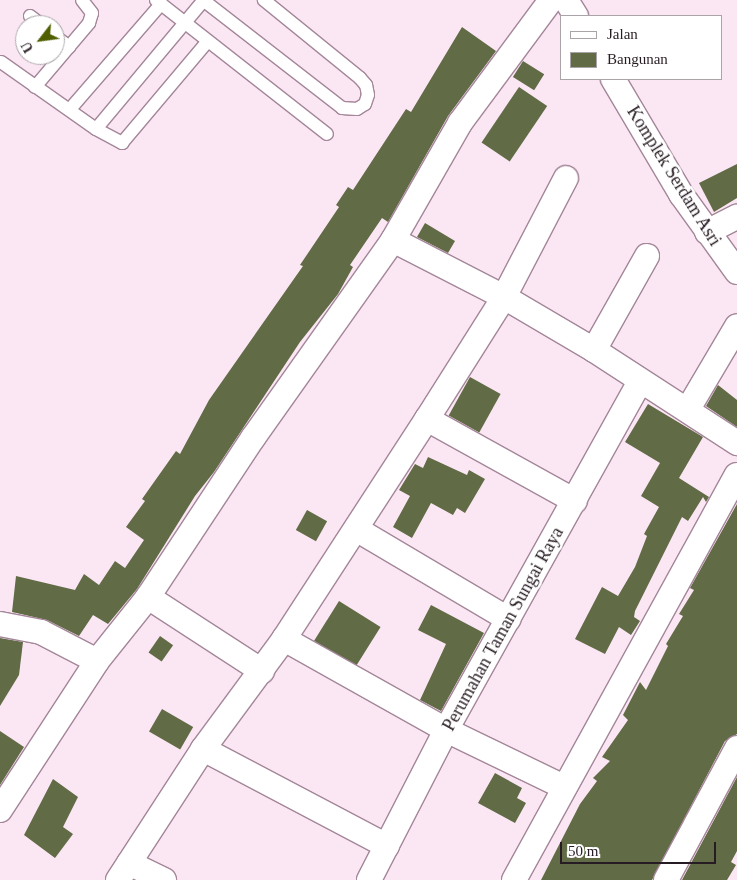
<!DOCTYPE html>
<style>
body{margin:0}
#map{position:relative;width:737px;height:880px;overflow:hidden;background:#fbe7f4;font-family:"Times New Roman",serif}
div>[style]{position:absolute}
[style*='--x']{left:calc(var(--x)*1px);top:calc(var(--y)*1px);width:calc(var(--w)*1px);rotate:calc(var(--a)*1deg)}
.building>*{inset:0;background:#616b45;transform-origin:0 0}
.roads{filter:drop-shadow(1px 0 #a48699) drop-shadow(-1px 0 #a48699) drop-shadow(0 1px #a48699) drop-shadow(0 -1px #a48699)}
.service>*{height:12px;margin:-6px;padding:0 6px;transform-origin:6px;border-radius:6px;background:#fff}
.minor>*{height:24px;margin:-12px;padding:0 12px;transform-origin:12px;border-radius:12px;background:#fff}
span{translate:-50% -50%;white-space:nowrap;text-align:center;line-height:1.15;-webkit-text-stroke:5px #fff;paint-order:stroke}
.street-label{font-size:18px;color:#271c23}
.legend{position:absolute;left:560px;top:15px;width:162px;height:65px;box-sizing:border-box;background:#fff;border:1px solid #a9a4a7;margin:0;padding:6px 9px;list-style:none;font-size:15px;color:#271c23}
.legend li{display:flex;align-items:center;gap:10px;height:25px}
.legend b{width:25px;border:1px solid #a9a4a7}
.north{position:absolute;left:15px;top:15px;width:50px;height:50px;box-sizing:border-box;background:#fff;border:1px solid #a9a4a7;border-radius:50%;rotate:240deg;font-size:14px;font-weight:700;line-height:20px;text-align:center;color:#271c23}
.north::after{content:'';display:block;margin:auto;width:18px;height:22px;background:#4f5f02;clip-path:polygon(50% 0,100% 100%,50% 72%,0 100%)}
.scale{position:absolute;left:560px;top:842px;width:156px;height:22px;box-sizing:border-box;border:2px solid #271c23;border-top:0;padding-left:6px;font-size:15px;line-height:18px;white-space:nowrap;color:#271c23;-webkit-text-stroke:4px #fff;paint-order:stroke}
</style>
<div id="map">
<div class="building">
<div style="clip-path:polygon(462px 27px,496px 51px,448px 116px,388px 222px,382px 218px,350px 265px,353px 267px,338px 294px,300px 342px,214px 472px,195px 496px,137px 589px,108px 624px,93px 615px,79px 636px,47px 620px,12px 612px,16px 576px,75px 590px,84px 574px,99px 585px,115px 561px,125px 568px,144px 540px,126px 527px,145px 501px,142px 499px,176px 451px,180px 454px,209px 400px,303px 266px,300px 265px,339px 207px,336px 205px,348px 187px,353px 190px,406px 109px,411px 112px)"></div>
<div style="left:523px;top:61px;width:25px;height:19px;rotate:32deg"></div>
<div style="left:519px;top:87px;width:34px;height:67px;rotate:34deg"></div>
<div style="clip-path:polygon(737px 164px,737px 198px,714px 212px,699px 183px)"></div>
<div style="clip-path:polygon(425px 223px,455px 241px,448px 253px,417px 237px)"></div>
<div style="left:470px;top:377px;width:35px;height:44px;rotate:29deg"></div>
<div style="clip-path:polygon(718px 385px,737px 400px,737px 427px,706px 406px)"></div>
<div style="clip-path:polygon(648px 404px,703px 437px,679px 478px,709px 497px,706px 502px,703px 497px,688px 521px,682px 517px,635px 611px,634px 617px,640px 621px,631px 635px,619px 627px,605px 654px,575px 639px,602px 587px,618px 596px,635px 567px,647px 536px,644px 534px,659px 507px,641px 496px,660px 463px,625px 442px)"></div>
<div style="clip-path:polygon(428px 457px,467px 475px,469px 470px,485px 479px,465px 513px,457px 508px,453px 515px,431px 503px,412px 538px,393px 527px,410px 496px,399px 490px,415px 464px,423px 468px)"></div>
<div style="clip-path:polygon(737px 504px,737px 734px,725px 741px,652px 880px,541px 880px,580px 804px,597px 781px,593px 778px,610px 761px,602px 757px,628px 720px,623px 715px,640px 682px,646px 690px,668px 646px,666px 644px,683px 616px,679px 614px,694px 590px,690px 588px)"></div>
<div style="left:307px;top:510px;width:23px;height:23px;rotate:29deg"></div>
<div style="left:339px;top:601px;width:49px;height:47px;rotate:32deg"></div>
<div style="clip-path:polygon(431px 605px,484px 633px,441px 711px,420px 700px,446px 644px,418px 630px)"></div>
<div style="left:160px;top:636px;width:16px;height:20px;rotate:35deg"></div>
<div style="clip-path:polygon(0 638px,23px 642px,19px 675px,0 706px)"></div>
<div style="left:162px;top:709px;width:36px;height:26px;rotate:30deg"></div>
<div style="clip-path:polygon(0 731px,24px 747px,0 785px)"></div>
<div style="clip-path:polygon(495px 773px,522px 788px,517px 798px,526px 803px,515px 823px,478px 803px)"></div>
<div style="clip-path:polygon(737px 777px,737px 851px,731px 862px,736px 865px,727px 880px,682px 880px)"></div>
<div style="clip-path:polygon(53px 779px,78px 797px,63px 827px,73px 834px,55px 858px,24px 835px)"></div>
</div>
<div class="roads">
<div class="service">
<div style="--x:156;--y:0;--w:217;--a:38.1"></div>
<div style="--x:203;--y:0;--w:176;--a:37.8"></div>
<div style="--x:342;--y:108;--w:15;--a:4"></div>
<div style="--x:357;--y:109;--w:9;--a:-32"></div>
<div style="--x:365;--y:104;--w:9;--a:-72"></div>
<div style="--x:368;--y:95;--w:10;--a:-101"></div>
<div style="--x:366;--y:85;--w:9;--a:-131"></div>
<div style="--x:360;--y:78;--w:124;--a:-140.9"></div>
<div style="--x:30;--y:16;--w:15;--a:37"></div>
<div style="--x:55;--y:36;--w:18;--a:38"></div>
<div style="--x:1;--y:62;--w:116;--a:35.2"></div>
<div style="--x:96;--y:129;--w:168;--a:-50.1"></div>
<div style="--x:35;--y:87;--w:84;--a:-49.8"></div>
<div style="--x:89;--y:23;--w:10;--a:-73"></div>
<div style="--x:92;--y:13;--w:16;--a:-128"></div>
<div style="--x:71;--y:108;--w:138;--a:-49.1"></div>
<div style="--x:96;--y:129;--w:30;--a:28"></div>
<div style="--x:122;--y:143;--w:133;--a:-49.9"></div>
</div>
<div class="minor">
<div style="--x:566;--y:0;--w:19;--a:58"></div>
<div style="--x:613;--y:79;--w:134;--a:59.4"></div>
<div style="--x:681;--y:194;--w:96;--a:54.3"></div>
<div style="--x:707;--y:232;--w:34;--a:-27"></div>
<div style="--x:393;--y:240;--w:125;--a:27.2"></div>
<div style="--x:504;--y:297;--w:104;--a:30.5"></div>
<div style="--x:594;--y:350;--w:171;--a:33"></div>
<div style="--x:594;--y:350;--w:108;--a:-60.6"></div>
<div style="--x:688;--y:409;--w:96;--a:-59.4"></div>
<div style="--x:427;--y:419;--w:169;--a:29"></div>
<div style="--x:356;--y:529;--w:177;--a:30.6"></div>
<div style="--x:148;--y:597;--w:136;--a:33"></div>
<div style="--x:0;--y:624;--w:42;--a:11"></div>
<div style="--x:41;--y:632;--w:63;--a:27.4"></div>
<div style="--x:284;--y:639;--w:186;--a:29.3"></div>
<div style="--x:446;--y:730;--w:131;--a:25.8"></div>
<div style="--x:203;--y:749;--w:208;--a:27.8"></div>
<div style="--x:0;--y:810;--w:178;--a:-56.9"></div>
<div style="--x:97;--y:661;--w:82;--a:-51.4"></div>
<div style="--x:148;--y:597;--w:191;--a:-56.6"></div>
<div style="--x:253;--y:438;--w:242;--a:-54.7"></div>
<div style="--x:393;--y:240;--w:135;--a:-60.2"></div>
<div style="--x:460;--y:123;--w:153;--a:-53.5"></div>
<div style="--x:129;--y:863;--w:39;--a:26"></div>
<div style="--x:118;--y:880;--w:156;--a:-57"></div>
<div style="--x:203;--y:749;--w:137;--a:-53.6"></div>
<div style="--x:284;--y:639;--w:262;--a:-57"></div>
<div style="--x:427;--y:419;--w:144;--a:-57.7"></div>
<div style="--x:504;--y:297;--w:134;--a:-62.5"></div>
<div style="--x:369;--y:880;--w:169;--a:-62.8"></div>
<div style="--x:446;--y:730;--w:399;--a:-60.9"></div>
<div style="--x:514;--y:880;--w:462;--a:-61.2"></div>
<div style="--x:666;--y:880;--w:150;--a:-61.7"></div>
</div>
</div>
<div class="street-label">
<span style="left:674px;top:176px;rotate:58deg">Komplek Serdam Asri</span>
<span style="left:503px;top:629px;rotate:-61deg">Perumahan Taman Sungai Raya</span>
</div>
<ul class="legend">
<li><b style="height:6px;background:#fff"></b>Jalan</li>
<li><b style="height:14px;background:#616b45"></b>Bangunan</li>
</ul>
<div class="north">U</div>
<div class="scale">50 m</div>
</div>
